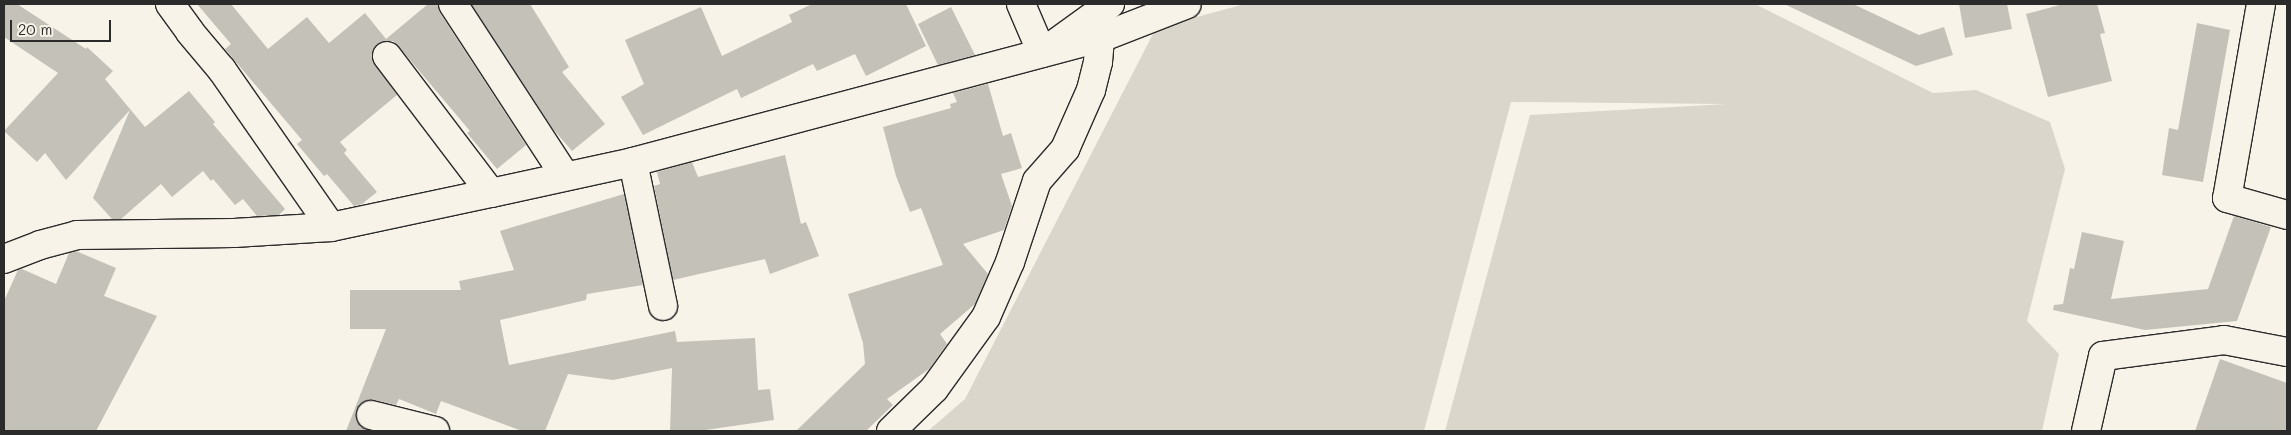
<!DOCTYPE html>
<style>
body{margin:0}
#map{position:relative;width:2291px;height:435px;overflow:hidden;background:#f7f3e8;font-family:Mali,sans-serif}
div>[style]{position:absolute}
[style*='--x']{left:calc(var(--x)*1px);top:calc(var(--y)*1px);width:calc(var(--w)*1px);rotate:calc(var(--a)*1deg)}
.green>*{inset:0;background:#dad6cc}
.building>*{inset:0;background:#c4c1b9}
.roads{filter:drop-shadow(1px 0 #2b2b2b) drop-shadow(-1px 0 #2b2b2b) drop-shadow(0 1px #2b2b2b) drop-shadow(0 -1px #2b2b2b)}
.minor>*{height:28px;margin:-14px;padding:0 14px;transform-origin:14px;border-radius:14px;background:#f7f3e8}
span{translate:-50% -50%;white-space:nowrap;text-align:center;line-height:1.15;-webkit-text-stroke:5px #f7f3e8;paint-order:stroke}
.frame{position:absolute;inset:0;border:5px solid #2b2b2b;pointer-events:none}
.scale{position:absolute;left:10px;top:20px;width:101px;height:22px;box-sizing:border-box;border:2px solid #2b2b2b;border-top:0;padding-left:6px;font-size:15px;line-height:18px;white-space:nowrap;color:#2b2b2b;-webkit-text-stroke:4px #f7f3e8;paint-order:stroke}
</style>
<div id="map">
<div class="green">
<div style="clip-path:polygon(1245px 4px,1755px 4px,1933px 93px,1976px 90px,2050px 122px,2065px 169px,2027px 321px,2059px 354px,2042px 431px,1445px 431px,1530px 115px,1727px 104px,1511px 102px,1424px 431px,928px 431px,965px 399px,1156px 28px)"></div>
</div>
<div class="building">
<div style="clip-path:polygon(4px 4px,17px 4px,86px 49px,87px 47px,113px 71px,105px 79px,145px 127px,189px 91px,215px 122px,213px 124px,285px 209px,279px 215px,257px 216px,243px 199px,235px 205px,213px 179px,211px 181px,203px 171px,172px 197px,161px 184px,121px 219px,112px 219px,93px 198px,130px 110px,66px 180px,45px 153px,37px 162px,4px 131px,58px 73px,4px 37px)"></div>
<div style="clip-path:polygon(197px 4px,231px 4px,268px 49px,307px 17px,329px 43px,365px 13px,386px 39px,428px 4px,438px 4px,440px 13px,526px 145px,497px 169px,467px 133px,470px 131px,399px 47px,393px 41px,385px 41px,377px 44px,373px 50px,372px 58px,397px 95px,340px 142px,347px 150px,344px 153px,377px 192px,362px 204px,354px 206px,327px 174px,324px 176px,297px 144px,302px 140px,225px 49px,231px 44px)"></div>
<div style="clip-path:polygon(471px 4px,530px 4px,569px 67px,562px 72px,605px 124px,572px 151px,553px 129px)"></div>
<div style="clip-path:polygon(812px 4px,906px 4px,926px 46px,866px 76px,855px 54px,817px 71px,813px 64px,741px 98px,737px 89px,643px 135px,621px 97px,644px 84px,625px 40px,701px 7px,722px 56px,792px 22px,789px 15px)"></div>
<div style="clip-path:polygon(1784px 4px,1853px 4px,1919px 35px,1944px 27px,1953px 55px,1916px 66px)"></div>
<div style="clip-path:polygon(1959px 4px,2007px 4px,2012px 29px,1965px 38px)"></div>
<div style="clip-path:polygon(2063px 4px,2097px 4px,2105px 33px,2100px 34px,2112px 81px,2048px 97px,2026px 14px)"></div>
<div style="clip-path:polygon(951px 7px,975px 55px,938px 65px,918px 24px)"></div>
<div style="clip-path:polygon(2197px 23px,2230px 30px,2203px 182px,2162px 175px,2169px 128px,2178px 130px)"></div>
<div style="clip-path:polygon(988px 84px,1003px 136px,1011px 133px,1022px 168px,1001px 174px,1012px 206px,1004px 230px,963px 244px,988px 274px,975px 304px,940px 334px,947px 344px,929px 369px,887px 399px,893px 405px,866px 431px,796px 431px,865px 364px,863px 343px,848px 294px,943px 265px,921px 208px,910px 212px,896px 176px,883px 127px,951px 108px,950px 104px,957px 102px,953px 93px)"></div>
<div style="clip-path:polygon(785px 155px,801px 224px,806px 222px,819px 256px,770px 274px,765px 259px,673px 280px,654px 186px,660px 184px,657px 172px,692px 162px,698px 177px)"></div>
<div style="clip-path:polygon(624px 194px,643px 285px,587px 294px,586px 300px,500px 320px,509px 365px,675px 331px,677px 342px,755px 338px,758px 390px,770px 389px,774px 420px,699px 431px,670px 431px,672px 368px,613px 380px,568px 374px,545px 431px,522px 431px,441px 401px,436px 414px,399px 399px,396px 405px,374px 400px,367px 400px,360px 404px,356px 412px,356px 420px,361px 427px,372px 431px,346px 431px,386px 329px,350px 329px,350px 290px,461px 290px,459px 281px,514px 270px,500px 231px)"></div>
<div style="clip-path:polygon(2234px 216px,2271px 227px,2237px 321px,2145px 330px,2053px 310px,2054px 305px,2063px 304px,2070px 268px,2074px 269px,2082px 232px,2124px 241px,2111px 299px,2208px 289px)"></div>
<div style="clip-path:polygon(76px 251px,116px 268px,104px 296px,157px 316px,96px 431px,4px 431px,4px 301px,18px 270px,22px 269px,56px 284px,69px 253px)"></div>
<div style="clip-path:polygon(2220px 359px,2287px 383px,2287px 431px,2195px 431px)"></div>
</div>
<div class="roads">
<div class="minor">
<div style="--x:170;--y:4;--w:34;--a:54"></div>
<div style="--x:190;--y:32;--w:50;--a:49.9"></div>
<div style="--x:222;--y:70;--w:191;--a:55.2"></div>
<div style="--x:453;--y:4;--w:205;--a:56.9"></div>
<div style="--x:1021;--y:4;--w:53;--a:66.8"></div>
<div style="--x:1042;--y:53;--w:84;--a:-35.8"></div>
<div style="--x:2261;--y:4;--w:197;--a:99.9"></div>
<div style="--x:2227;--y:198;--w:62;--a:15.8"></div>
<div style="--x:387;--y:56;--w:172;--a:52.8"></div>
<div style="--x:633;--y:162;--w:147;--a:78.2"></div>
<div style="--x:4;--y:259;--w:39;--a:-21"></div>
<div style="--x:40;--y:245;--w:38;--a:-15"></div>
<div style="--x:77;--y:235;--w:157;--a:-0.7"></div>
<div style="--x:234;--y:233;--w:97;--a:-3.5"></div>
<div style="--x:331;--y:227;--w:164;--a:-12"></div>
<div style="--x:491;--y:193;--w:145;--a:-12.3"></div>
<div style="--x:633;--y:162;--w:483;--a:-14.9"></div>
<div style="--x:1100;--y:38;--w:93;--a:-21.3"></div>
<div style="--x:371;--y:415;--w:66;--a:14"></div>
<div style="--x:891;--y:431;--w:60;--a:-44.3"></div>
<div style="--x:934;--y:389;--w:89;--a:-54.2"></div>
<div style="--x:986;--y:317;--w:60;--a:-66.4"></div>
<div style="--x:1010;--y:262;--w:85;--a:-71.6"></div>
<div style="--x:1037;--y:181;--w:43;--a:-48.8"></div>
<div style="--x:1065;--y:149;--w:64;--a:-66.2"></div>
<div style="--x:1091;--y:90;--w:29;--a:-76"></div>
<div style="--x:1098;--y:62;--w:24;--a:-85"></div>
<div style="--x:2086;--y:431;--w:77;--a:-77.2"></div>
<div style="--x:2103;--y:356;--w:122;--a:-7.5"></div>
<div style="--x:2224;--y:340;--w:64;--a:10.8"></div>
</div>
</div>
<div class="frame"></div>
<div class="scale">20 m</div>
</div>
